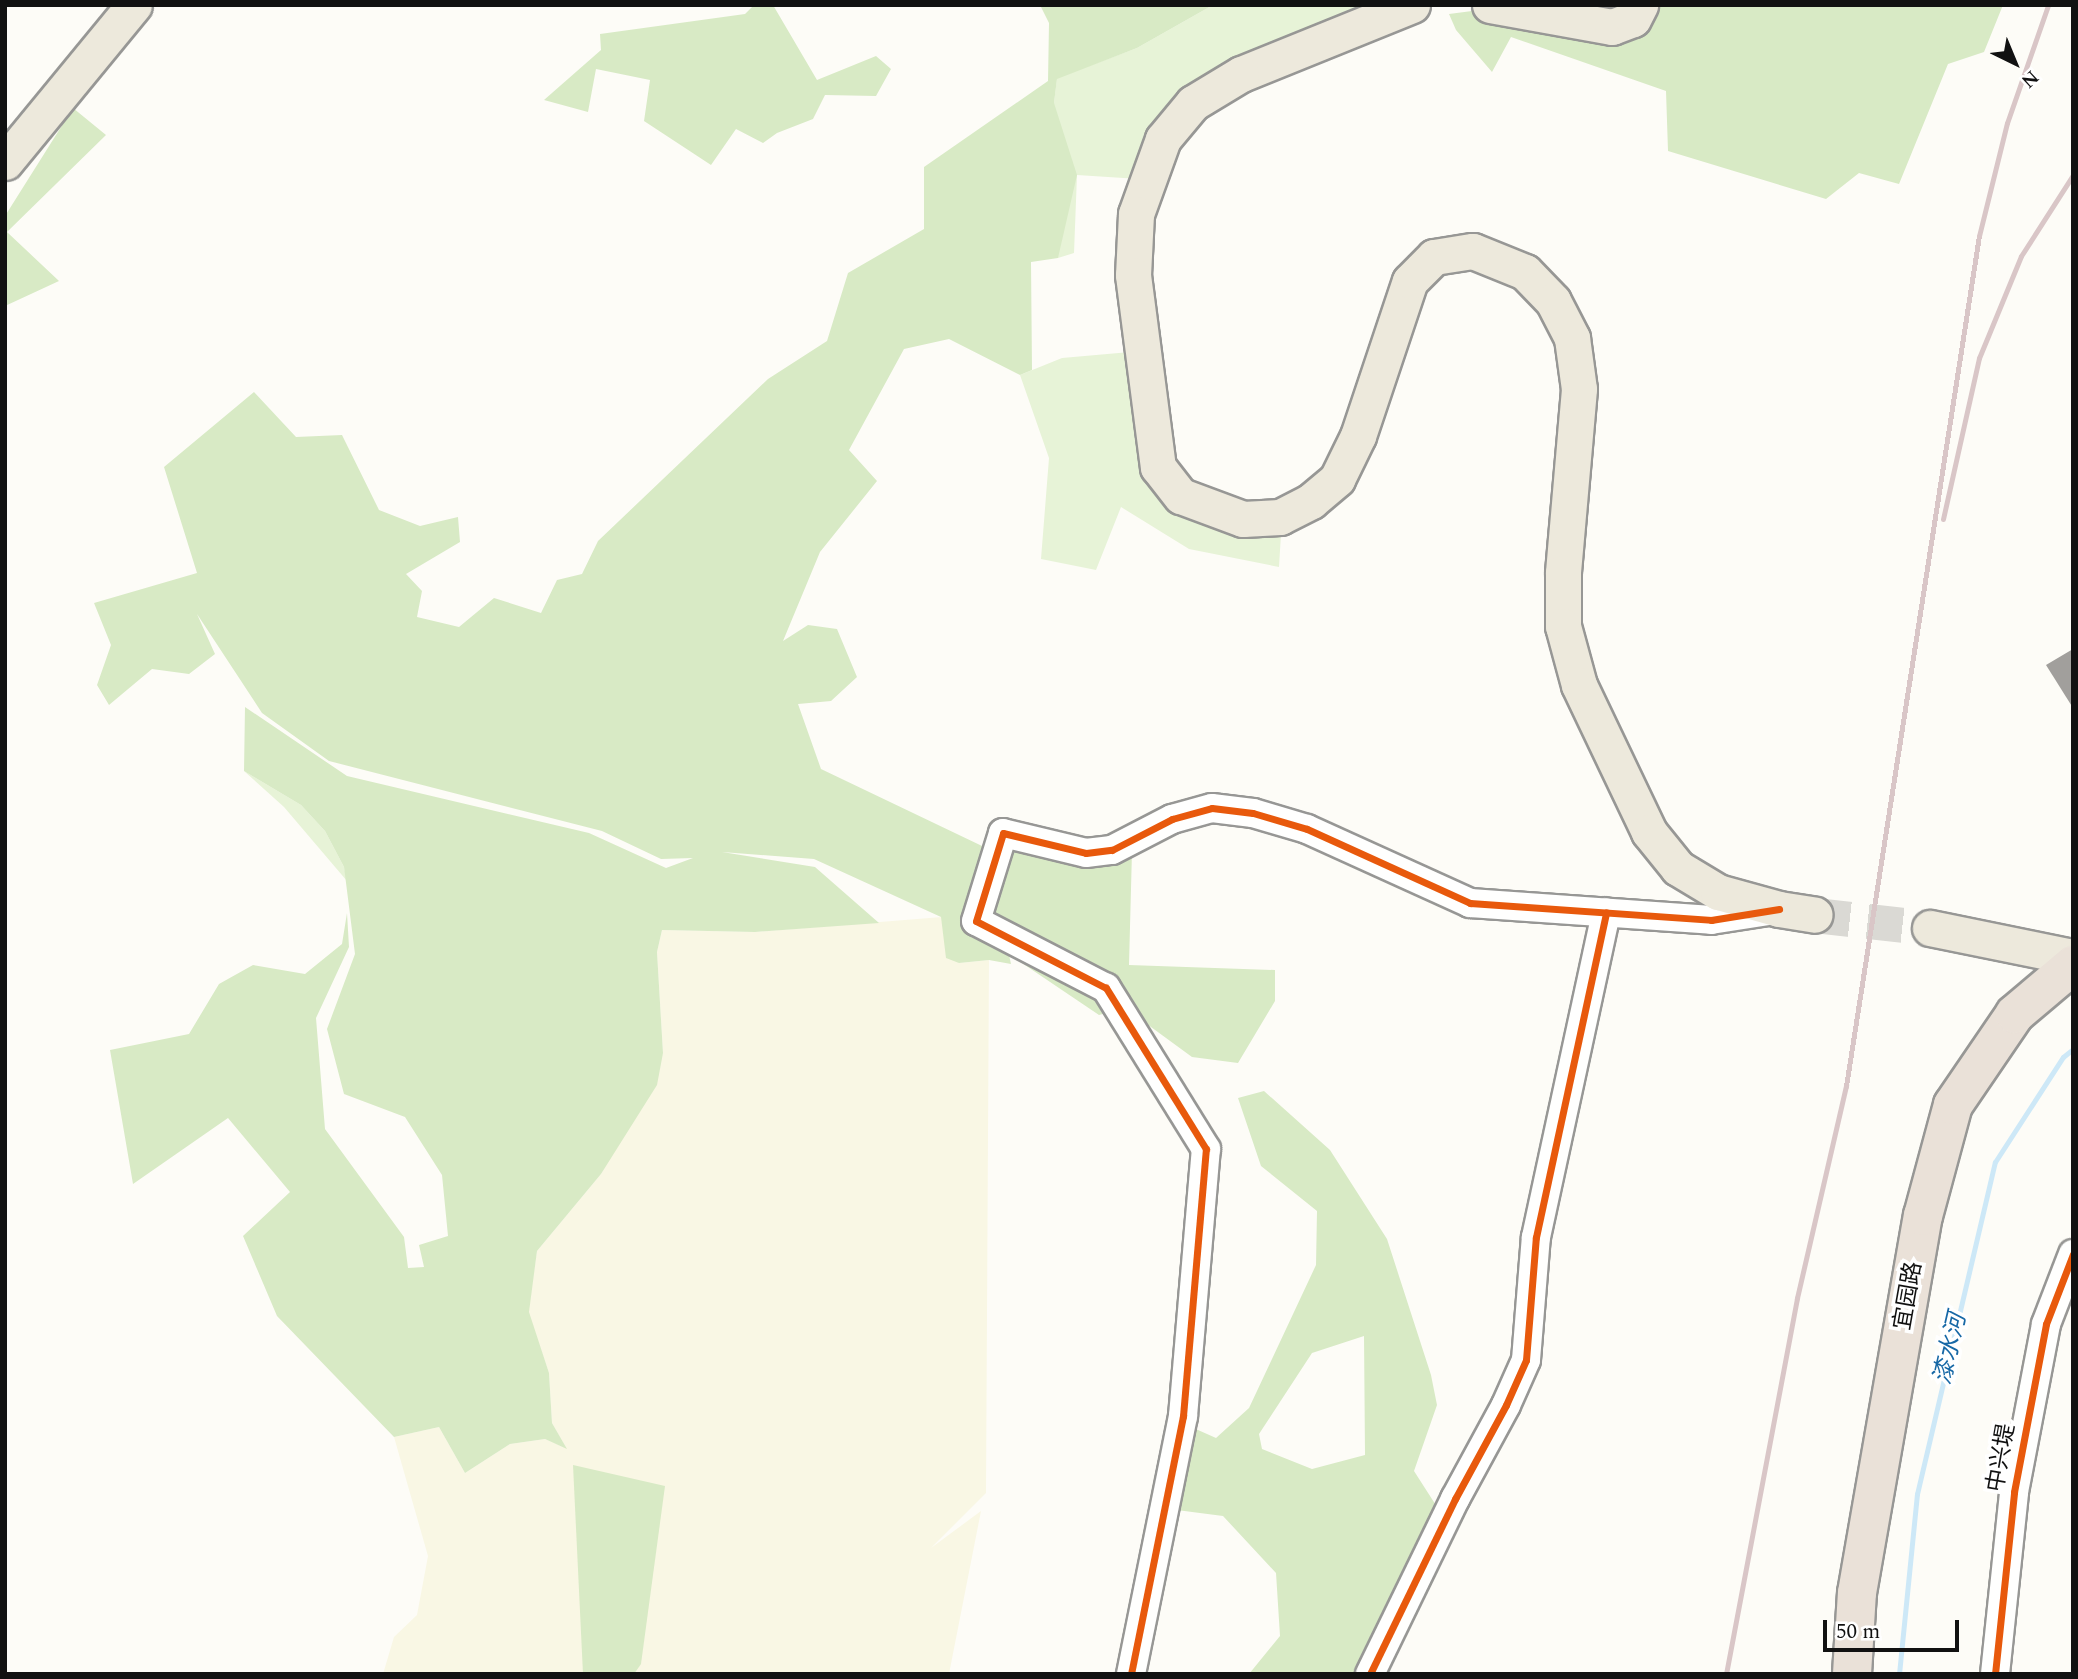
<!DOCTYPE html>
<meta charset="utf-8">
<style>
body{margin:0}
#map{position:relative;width:2078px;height:1679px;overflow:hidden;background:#fdfcf7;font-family:Spectral,"Noto Sans SC",serif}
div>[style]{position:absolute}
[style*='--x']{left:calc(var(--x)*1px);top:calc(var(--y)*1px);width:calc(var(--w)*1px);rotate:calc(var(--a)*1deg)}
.farmland>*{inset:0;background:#f9f7e4}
.green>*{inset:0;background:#e7f3d7}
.forest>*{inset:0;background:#d8eac5}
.stream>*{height:5px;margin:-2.5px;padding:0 2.5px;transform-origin:2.5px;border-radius:2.5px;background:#cde8f7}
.building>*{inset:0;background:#a19f9c}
.major-tunnel>*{height:35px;margin-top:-17.5px;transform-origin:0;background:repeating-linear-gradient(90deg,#dad9d4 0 35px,transparent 0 53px)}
.roads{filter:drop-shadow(2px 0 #979795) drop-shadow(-2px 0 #979795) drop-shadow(0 2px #979795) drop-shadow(0 -2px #979795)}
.minor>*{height:28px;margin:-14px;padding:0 14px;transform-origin:14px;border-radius:14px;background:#fffffe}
.major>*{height:35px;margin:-17.5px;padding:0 17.5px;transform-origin:17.5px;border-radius:17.5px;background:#ede9dc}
.highway>*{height:38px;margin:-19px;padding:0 19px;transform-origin:19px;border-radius:19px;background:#eae1d8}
.rail>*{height:5px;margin:-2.5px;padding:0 2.5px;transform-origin:2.5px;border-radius:2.5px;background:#d9c6c7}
.cycleway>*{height:7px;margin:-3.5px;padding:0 3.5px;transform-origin:3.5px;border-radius:3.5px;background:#e8590c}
span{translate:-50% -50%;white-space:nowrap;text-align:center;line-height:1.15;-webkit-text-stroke:7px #fff;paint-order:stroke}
.street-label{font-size:23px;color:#111}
.water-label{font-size:24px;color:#1768a6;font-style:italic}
.frame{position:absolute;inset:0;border:7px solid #111;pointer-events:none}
.north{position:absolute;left:1980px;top:28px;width:70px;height:70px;-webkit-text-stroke:5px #fff;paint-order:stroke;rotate:137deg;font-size:19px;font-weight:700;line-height:28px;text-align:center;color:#111}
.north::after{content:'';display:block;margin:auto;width:24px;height:32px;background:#111;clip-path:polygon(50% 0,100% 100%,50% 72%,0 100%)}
.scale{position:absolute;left:1823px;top:1620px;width:136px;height:32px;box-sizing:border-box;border:4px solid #111;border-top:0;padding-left:9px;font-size:21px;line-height:24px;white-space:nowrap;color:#111;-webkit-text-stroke:5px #fff;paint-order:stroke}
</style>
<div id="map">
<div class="farmland">
<div style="clip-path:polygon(942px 917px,959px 963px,989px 960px,986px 1493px,931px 1548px,981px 1511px,949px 1674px,383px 1674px,394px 1637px,417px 1615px,428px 1556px,394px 1437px,439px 1427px,465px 1473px,510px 1444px,545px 1439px,566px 1448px,552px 1423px,549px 1373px,528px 1312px,537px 1251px,601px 1174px,663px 1053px,657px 952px,662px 930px,755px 932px)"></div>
</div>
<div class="green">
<div style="clip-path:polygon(1213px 5px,1428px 5px,1409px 7px,1320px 63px,1216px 89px,1139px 179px,1077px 175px,1074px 253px,1058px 258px,1054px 103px,1057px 78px,1137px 48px)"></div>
<div style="clip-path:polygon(1130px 352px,1150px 488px,1198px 523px,1281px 534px,1279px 567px,1189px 549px,1121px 507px,1096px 570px,1041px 559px,1049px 458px,1020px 375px,1062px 358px)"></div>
<div style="clip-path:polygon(244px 771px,301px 805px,325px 831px,344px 867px,347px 881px,284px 807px)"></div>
</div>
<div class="forest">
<div style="clip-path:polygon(754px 5px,773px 5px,817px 80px,876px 56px,891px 69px,876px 96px,825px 95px,813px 119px,777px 133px,763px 143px,736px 129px,711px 165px,644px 121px,650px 80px,596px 69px,588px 112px,544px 100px,601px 50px,600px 34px,745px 14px)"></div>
<div style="clip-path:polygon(1040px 5px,1213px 5px,1137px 48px,1057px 79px,1054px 103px,1077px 175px,1058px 258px,1031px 262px,1032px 370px,1020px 375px,949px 339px,904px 349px,849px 450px,877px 481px,820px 552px,783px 641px,808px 625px,837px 629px,857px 677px,831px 701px,798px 704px,821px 769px,1003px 856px,1022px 843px,1132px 851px,1129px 965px,1275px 970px,1275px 1001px,1238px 1063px,1192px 1057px,1125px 1008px,1099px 1015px,1016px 959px,1004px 932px,1011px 964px,989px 960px,959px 963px,946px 958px,941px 917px,814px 859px,722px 852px,815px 867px,879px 923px,755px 932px,662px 930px,657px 952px,663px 1053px,657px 1085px,601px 1174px,537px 1251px,529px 1312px,549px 1373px,552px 1423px,567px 1449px,545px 1439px,510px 1444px,465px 1473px,439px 1427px,394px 1437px,277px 1316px,243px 1236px,290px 1192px,228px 1118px,133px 1184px,110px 1050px,189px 1034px,219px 984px,253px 965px,305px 974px,342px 944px,347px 913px,349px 947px,316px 1018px,325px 1129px,404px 1237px,408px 1268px,424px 1267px,419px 1245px,448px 1236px,442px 1175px,405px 1117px,344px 1094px,327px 1029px,355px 954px,344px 867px,325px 831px,301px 805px,244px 771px,245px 707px,347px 776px,589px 833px,666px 868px,693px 858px,661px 859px,602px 831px,329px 761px,262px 713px,197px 614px,215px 654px,189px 674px,152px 669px,109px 705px,97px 685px,111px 645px,94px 603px,197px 573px,164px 467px,254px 392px,296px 437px,342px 435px,379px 510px,420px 526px,458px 517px,460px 542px,406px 574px,422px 591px,417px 617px,459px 627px,494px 598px,541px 613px,557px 580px,582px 574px,598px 541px,768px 379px,827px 341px,848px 273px,924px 229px,924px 167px,1048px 81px,1049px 23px)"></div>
<div style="clip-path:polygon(1655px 5px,2003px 5px,1984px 52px,1948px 64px,1899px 184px,1859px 173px,1826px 199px,1668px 151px,1666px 91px,1511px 37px,1492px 72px,1456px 30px,1449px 14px,1472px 11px,1620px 41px)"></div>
<div style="clip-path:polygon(73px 108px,106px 135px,7px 232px,59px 281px,5px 306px,5px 216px)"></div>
<div style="clip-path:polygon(evenodd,1264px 1091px,1330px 1150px,1387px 1239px,1431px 1375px,1437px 1405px,1414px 1471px,1439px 1510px,1365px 1674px,1249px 1674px,1280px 1636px,1276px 1573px,1223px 1516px,1169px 1509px,1171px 1418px,1216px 1438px,1249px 1408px,1316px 1265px,1317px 1211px,1261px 1166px,1238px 1098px,1264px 1091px,1364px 1336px,1365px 1455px,1312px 1469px,1262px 1449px,1259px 1434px,1312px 1353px,1364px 1336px)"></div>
<div style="clip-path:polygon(573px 1465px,665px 1486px,641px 1664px,634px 1674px,583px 1674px)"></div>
</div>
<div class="stream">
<div style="--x:1899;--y:1674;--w:181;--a:-84.3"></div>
<div style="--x:1917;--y:1494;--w:341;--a:-76.8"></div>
<div style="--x:1995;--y:1162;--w:125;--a:-57.1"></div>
<div style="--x:2063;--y:1057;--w:13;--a:-39"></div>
</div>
<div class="building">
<div style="clip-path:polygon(2073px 649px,2073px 708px,2046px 665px)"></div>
</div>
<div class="major-tunnel">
<div style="--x:1815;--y:915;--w:116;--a:6.4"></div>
</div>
<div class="roads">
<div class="minor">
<div style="--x:1131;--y:1674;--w:263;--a:-78.6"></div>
<div style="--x:1183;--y:1416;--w:268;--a:-85.1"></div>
<div style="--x:1206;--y:1149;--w:190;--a:-121.8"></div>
<div style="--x:1106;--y:988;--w:146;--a:-152.7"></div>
<div style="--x:976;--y:921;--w:92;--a:-72.9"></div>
<div style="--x:1003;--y:833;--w:85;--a:13.5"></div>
<div style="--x:1086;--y:853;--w:26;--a:-7"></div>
<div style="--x:1112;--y:850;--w:68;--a:-27.3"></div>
<div style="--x:1172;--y:819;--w:41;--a:-15.4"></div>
<div style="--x:1212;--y:808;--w:41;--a:7"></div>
<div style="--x:1253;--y:813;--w:56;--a:16.5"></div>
<div style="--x:1307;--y:829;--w:179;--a:24.4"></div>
<div style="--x:1470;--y:903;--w:242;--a:4"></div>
<div style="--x:1711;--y:920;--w:65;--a:-8.9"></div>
<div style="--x:1370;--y:1674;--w:195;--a:-64.1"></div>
<div style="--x:1455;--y:1499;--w:107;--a:-61.5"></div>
<div style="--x:1506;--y:1405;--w:49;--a:-66"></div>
<div style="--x:1526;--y:1360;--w:123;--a:-85.4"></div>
<div style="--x:1536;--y:1237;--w:332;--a:-77.8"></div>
<div style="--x:1995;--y:1674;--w:183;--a:-84"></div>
<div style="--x:2014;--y:1492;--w:171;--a:-79.2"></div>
<div style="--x:2046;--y:1324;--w:75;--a:-68.9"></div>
</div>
<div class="major">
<div style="--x:1412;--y:5;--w:184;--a:158"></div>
<div style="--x:1241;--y:74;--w:56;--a:148.9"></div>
<div style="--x:1193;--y:103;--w:47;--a:129.8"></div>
<div style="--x:1163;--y:139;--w:80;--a:109.8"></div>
<div style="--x:1136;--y:214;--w:61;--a:92.8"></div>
<div style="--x:1133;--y:275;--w:194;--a:82.6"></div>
<div style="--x:1158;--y:467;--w:37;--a:52"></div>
<div style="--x:1181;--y:496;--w:66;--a:20.4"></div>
<div style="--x:1243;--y:519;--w:37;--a:-3"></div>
<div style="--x:1280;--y:517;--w:35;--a:-27"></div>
<div style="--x:1311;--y:501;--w:34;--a:-40"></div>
<div style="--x:1337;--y:479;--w:48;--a:-64"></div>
<div style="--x:1358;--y:436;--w:163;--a:-71.5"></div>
<div style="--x:1410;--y:281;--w:34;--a:-45"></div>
<div style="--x:1434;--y:257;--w:39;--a:-9"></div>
<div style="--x:1473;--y:251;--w:56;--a:22"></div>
<div style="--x:1525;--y:272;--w:40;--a:46"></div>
<div style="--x:1553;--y:301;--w:42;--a:62.8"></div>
<div style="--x:1572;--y:338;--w:51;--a:82.2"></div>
<div style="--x:1579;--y:389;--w:185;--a:95"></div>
<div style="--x:1563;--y:573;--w:53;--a:90"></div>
<div style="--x:1563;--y:626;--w:61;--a:74.8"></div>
<div style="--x:1579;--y:685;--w:163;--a:64.5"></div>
<div style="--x:1649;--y:832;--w:46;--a:51.1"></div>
<div style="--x:1678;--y:868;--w:47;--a:31"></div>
<div style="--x:1718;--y:892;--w:63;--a:15.6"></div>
<div style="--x:1779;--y:909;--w:36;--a:9"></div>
<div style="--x:1490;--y:5;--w:124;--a:10.2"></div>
<div style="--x:1612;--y:27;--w:22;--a:-21"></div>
<div style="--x:1633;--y:19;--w:16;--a:-63"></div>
<div style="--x:5;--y:162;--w:203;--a:-50.6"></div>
<div style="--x:1930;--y:928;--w:146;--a:11.5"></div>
</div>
<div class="highway">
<div style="--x:1852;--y:1674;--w:81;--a:-86.5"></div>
<div style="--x:1857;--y:1593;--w:383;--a:-80.1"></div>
<div style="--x:1923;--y:1216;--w:115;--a:-74.9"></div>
<div style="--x:1953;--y:1105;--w:110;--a:-55.7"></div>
<div style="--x:2015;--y:1014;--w:76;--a:-40.2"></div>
</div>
</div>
<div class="rail">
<div style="--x:1943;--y:519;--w:165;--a:-77.4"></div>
<div style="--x:1979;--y:358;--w:110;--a:-67.6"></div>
<div style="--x:2021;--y:256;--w:96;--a:-57.3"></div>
<div style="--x:1726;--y:1674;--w:383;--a:-79.3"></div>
<div style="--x:1797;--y:1298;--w:218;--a:-77"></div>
<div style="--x:1846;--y:1086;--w:860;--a:-81.11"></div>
<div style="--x:1979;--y:236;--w:116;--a:-76.1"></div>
<div style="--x:2007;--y:123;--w:125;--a:-70.8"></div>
</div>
<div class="cycleway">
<div style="--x:1131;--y:1674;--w:263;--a:-78.6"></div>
<div style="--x:1183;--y:1416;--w:268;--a:-85.1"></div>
<div style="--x:1206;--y:1149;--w:190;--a:-121.8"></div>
<div style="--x:1106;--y:988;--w:146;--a:-152.7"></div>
<div style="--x:976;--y:921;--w:92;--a:-72.9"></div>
<div style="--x:1003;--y:833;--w:85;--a:13.5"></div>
<div style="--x:1086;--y:853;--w:26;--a:-7"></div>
<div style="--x:1112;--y:850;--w:68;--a:-27.3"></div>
<div style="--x:1172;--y:819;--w:41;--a:-15.4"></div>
<div style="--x:1212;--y:808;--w:41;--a:7"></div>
<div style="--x:1253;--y:813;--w:56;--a:16.5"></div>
<div style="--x:1307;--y:829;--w:179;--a:24.4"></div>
<div style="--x:1470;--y:903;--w:242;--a:4"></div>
<div style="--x:1711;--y:920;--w:69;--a:-9.2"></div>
<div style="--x:1370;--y:1674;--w:195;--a:-64.1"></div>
<div style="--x:1455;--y:1499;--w:107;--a:-61.5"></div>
<div style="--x:1506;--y:1405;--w:49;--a:-66"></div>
<div style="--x:1526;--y:1360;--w:123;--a:-85.4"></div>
<div style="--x:1536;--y:1237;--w:332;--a:-77.8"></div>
<div style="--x:1995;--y:1674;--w:183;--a:-84"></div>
<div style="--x:2014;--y:1492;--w:171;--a:-79.2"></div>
<div style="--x:2046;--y:1324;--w:75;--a:-68.9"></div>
</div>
<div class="street-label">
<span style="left:1909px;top:1296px;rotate:-80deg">宜园路</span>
<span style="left:2002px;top:1458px;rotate:-80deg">中兴堤</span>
</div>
<div class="water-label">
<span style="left:1951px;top:1349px;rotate:-77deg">漆水河</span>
</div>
<div class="frame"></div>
<div class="north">N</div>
<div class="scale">50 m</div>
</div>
